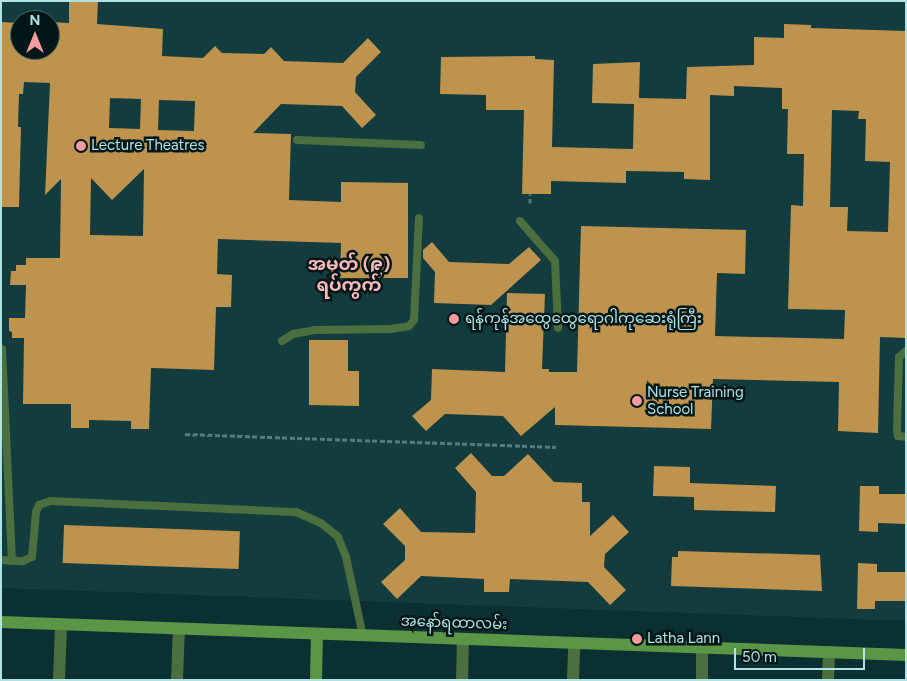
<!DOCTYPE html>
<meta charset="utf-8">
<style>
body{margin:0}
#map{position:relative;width:907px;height:681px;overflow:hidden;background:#0b3031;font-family:Figtree,"Noto Sans Myanmar",sans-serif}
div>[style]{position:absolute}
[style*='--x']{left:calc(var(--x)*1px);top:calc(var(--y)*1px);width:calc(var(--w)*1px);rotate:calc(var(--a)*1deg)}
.built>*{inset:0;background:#123c3d}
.building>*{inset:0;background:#be934d;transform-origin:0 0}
.path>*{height:3px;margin-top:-1.5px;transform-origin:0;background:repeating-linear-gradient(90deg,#527c7e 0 5px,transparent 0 7.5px)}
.service>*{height:8px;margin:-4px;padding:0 4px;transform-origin:4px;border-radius:4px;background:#4b6f3e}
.minor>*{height:12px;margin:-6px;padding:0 6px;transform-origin:6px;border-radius:6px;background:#4b6f3e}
.secondary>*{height:12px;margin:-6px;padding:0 6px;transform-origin:6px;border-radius:6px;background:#5b9646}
.dots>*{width:14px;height:14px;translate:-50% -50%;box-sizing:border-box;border:2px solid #001617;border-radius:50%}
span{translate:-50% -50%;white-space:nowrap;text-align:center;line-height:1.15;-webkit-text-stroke:5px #001617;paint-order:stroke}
.poi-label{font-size:15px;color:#b1e2e4}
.left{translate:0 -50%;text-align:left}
.street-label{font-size:15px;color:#b1e2e4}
.quarter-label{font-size:18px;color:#fdb8b9;font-weight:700}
.frame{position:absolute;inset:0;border:2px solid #b1e2e4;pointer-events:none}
.north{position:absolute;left:10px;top:10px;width:50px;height:50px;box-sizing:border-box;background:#001617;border:1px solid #476869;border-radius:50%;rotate:0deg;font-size:14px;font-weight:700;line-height:20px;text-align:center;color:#b1e2e4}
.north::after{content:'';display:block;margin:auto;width:18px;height:22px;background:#f59b9d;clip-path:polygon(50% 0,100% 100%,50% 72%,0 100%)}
.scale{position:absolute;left:734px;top:648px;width:131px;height:22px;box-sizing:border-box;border:2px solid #b1e2e4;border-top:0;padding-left:6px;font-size:15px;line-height:18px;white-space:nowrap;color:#b1e2e4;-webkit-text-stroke:4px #001617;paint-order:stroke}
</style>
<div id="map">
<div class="built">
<div style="clip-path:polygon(evenodd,1px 1px,906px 1px,906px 621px,1px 588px,1px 1px,20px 20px,50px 20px,50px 50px,20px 50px,20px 20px)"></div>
</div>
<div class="building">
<div style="clip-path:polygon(evenodd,69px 1px,98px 1px,97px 24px,163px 29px,162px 56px,203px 58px,215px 46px,222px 53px,264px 54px,271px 47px,284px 61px,343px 63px,368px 38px,381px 52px,356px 77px,355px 92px,376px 115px,362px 128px,342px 106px,281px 104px,253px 133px,291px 134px,289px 200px,341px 202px,341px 182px,408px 183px,408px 278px,340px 278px,341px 243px,218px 239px,217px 274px,232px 275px,231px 307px,216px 307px,214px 370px,151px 368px,149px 429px,131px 429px,131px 421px,89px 420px,89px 428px,71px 428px,71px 404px,23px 404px,24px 338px,12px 338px,12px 332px,9px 331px,9px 318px,25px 318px,26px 285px,10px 285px,11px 271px,16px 271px,16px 265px,26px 265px,26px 258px,60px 258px,61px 179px,45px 195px,50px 83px,24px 82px,23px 94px,19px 94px,18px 127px,21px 127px,19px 207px,1px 207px,1px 22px,20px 23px,20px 50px,50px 50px,50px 22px,69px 23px,69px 1px,110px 98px,141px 99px,140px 129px,109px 128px,110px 98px,69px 1px,159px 100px,195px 101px,194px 131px,158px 130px,159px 100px,69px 1px,144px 169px,143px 236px,90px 235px,91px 178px,112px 200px,144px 169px)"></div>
<div style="clip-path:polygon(evenodd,784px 24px,811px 25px,811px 28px,906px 31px,906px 338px,880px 337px,878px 433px,838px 431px,839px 382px,713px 379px,711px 429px,555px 425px,555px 407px,521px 436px,503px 416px,445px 414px,426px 431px,412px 416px,431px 400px,432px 369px,505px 372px,507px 293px,545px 294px,542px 369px,549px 369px,549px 372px,577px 372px,581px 226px,746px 230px,745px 274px,717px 273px,715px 336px,844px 339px,845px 310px,788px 309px,791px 205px,803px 206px,804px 154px,787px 154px,788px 109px,782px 109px,782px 88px,734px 86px,734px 96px,710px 95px,710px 180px,684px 179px,684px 172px,626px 171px,626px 183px,551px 181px,551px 194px,522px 194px,524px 110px,486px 110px,486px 95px,440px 94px,441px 57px,535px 56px,535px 59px,554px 60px,552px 147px,633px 149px,634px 104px,592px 103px,593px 64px,640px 62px,639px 98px,686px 99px,687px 67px,754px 65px,754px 37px,784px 38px,784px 24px,832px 110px,859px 111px,858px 119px,866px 119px,865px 161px,890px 162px,888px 232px,847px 231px,848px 207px,830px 207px,832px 110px)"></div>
<div style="clip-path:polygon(432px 242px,449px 262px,509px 264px,529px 247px,541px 260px,491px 305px,434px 303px,435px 272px,423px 258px,423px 250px)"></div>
<div style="clip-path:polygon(309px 340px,348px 340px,348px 371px,359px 371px,359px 406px,309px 405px)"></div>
<div style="clip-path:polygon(471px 453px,492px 476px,504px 476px,528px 454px,554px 482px,582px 483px,582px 502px,590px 502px,590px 536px,613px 515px,629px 532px,605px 554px,604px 567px,626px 590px,610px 605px,588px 582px,510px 579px,509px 592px,484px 592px,484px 579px,421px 576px,397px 599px,381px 582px,405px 560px,405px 546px,383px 524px,400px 508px,421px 532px,475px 533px,476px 492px,455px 468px)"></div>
<div style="clip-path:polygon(654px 466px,690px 467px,690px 483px,776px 486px,775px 512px,694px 510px,694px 497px,653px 496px)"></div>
<div style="clip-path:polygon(860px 486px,879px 486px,879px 494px,906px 494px,906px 524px,878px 523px,878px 532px,859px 531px)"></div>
<div style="left:64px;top:525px;width:176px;height:38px;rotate:2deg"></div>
<div style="clip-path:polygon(678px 551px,820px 555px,822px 591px,671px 586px,672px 557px,678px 557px)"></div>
<div style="clip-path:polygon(858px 563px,877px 564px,877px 572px,906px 572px,906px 601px,875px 601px,875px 609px,857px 609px)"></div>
</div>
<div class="path">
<div style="--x:530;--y:203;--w:9;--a:-90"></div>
<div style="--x:185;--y:434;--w:371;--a:2"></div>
</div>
<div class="service">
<div style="--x:297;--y:140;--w:124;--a:2.3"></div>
<div style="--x:520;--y:221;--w:53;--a:48.8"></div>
<div style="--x:555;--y:261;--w:67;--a:87.4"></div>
<div style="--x:282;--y:341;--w:13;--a:-32"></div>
<div style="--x:293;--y:334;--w:22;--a:-10"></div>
<div style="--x:315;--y:330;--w:76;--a:-0.8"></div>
<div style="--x:391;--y:329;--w:18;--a:-9"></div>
<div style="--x:409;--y:326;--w:8;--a:-50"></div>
<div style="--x:414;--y:320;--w:102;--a:-87.2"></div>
<div style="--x:2;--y:349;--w:212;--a:87.3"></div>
<div style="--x:906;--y:351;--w:9;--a:139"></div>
<div style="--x:899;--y:357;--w:73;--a:91.6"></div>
<div style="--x:897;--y:430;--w:6;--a:81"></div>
<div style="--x:898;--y:436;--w:8;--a:7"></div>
<div style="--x:1;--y:560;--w:22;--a:3"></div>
<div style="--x:23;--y:561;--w:10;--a:-24"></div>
<div style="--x:32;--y:557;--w:45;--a:-84.9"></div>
<div style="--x:36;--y:512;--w:8;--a:-67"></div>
<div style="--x:39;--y:505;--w:12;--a:-20"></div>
<div style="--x:50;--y:501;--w:246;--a:2.6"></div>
<div style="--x:296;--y:512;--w:27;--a:24"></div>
<div style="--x:321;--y:523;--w:22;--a:39"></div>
<div style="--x:338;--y:537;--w:22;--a:68"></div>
<div style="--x:346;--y:557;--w:81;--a:77.9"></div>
</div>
<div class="minor">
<div style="--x:59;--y:680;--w:55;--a:-87.9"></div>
<div style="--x:177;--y:680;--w:51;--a:-87.8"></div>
<div style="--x:462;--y:680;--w:41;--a:-88.6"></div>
<div style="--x:573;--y:680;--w:37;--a:-88"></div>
<div style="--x:702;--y:680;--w:32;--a:-90"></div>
<div style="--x:828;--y:680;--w:28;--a:-88"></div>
</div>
<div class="secondary">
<div style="--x:1;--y:622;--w:906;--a:2.09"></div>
<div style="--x:316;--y:680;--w:46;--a:-88.8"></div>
</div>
<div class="dots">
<div style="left:81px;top:146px;background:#f59b9d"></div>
<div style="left:454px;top:319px;background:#f59b9d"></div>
<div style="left:637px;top:401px;background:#f59b9d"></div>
<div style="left:637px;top:639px;background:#f59b9d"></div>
</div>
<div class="poi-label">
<span class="left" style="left:91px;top:146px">Lecture Theatres</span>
<span class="left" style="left:465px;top:319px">ရန်ကုန်အထွေထွေရောဂါကုဆေးရုံကြီး</span>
<span class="left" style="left:647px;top:401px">Nurse Training<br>School</span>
<span class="left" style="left:647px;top:639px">Latha Lann</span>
</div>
<div class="street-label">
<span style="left:454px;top:623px;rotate:2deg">အနော်ရထာလမ်း</span>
</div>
<div class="quarter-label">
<span style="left:349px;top:275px">အမှတ် (၉)<br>ရပ်ကွက်</span>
</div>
<div class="frame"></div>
<div class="north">N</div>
<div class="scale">50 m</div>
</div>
